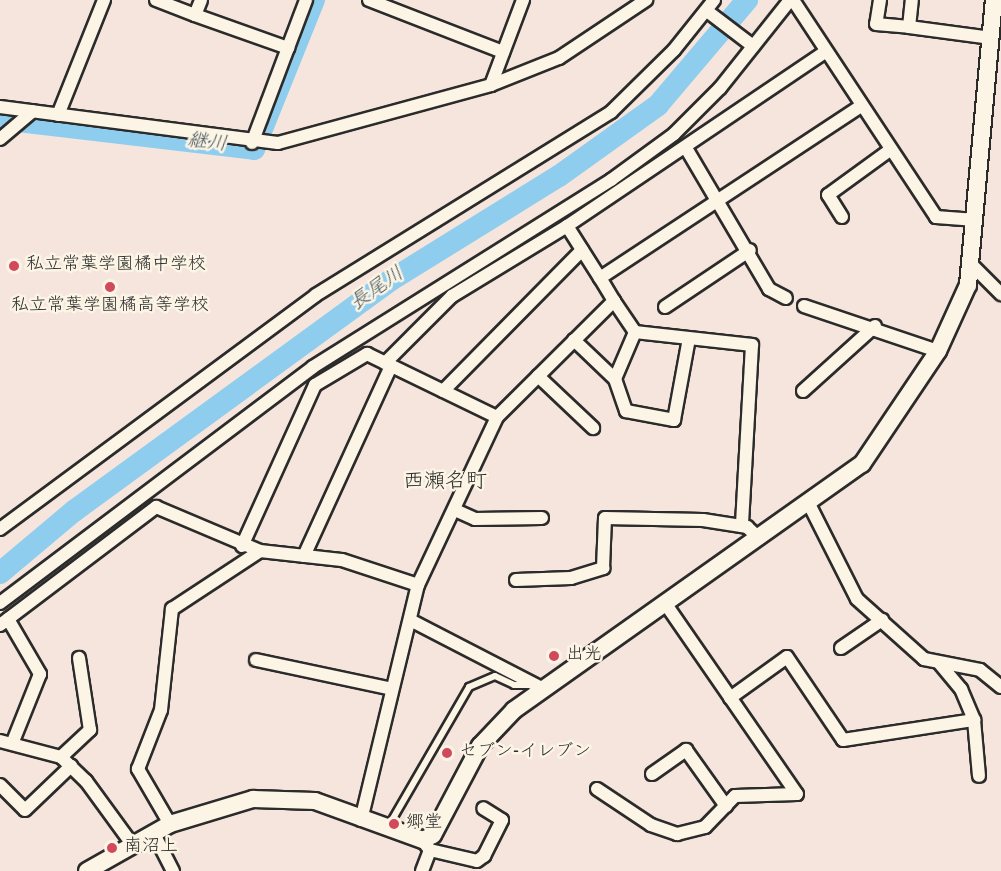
<!DOCTYPE html>
<meta charset="utf-8">
<style>
body{margin:0}
#map{position:relative;width:1001px;height:871px;overflow:hidden;background:#f6e5dc;font-family:Dekko,"Klee One",sans-serif}
div>[style]{position:absolute}
[style*='--x']{left:calc(var(--x)*1px);top:calc(var(--y)*1px);width:calc(var(--w)*1px);rotate:calc(var(--a)*1deg)}
.river>*{height:22px;margin:-11px;padding:0 11px;transform-origin:11px;border-radius:11px;background:#8ecdee}
.roads{filter:drop-shadow(2px 0 #2b2b2b) drop-shadow(-2px 0 #2b2b2b) drop-shadow(0 2px #2b2b2b) drop-shadow(0 -2px #2b2b2b)}
.lane>*{height:6px;margin:-3px;padding:0 3px;transform-origin:3px;border-radius:3px;background:#fcf5e5}
.street>*{height:12px;margin:-6px;padding:0 6px;transform-origin:6px;border-radius:6px;background:#fcf5e5}
.secondary>*{height:16px;margin:-8px;padding:0 8px;transform-origin:8px;border-radius:8px;background:#fcf5e5}
.dots>*{width:16px;height:16px;translate:-50% -50%;box-sizing:border-box;border:3px solid #fcf5e5;border-radius:50%}
span{translate:-50% -50%;white-space:nowrap;text-align:center;line-height:1.15;-webkit-text-stroke:5px #fcf5e5;paint-order:stroke}
.poi-label{font-size:18px;color:#2b2b2b}
.left{translate:0 -50%;text-align:left}
.water-label{font-size:20px;color:#44545c;font-style:italic}
.quarter-label{font-size:21px;color:#2b2b2b}
</style>
<div id="map">
<div class="river">
<div style="--x:0;--y:119;--w:256;--a:6.7"></div>
<div style="--x:254;--y:149;--w:161;--a:-68.1"></div>
<div style="--x:0;--y:573;--w:97;--a:-40"></div>
<div style="--x:74;--y:511;--w:392;--a:-36.1"></div>
<div style="--x:391;--y:280;--w:198;--a:-31.8"></div>
<div style="--x:559;--y:176;--w:122;--a:-35.6"></div>
<div style="--x:658;--y:105;--w:138;--a:-49.7"></div>
</div>
<div class="roads">
<div class="lane">
<div style="--x:388;--y:827;--w:162;--a:-59.9"></div>
<div style="--x:469;--y:687;--w:28;--a:-23"></div>
<div style="--x:495;--y:676;--w:21;--a:25"></div>
<div style="--x:514;--y:685;--w:18;--a:0"></div>
</div>
<div class="street">
<div style="--x:156;--y:0;--w:42;--a:21"></div>
<div style="--x:195;--y:15;--w:16;--a:-68"></div>
<div style="--x:369;--y:0;--w:144;--a:21.2"></div>
<div style="--x:793;--y:0;--w:260;--a:56.6"></div>
<div style="--x:936;--y:217;--w:40;--a:4.3"></div>
<div style="--x:880;--y:0;--w:24;--a:99"></div>
<div style="--x:876;--y:24;--w:33;--a:5"></div>
<div style="--x:909;--y:27;--w:27;--a:-84"></div>
<div style="--x:707;--y:11;--w:58;--a:37.3"></div>
<div style="--x:195;--y:15;--w:99;--a:19.5"></div>
<div style="--x:909;--y:27;--w:83;--a:7.6"></div>
<div style="--x:491;--y:85;--w:91;--a:-69.4"></div>
<div style="--x:0;--y:107;--w:280;--a:7.4"></div>
<div style="--x:278;--y:143;--w:221;--a:-15.2"></div>
<div style="--x:491;--y:85;--w:73;--a:-21.7"></div>
<div style="--x:559;--y:58;--w:105;--a:-33.7"></div>
<div style="--x:58;--y:115;--w:124;--a:-68.2"></div>
<div style="--x:0;--y:139;--w:43;--a:-40.3"></div>
<div style="--x:252;--y:143;--w:153;--a:-69.3"></div>
<div style="--x:686;--y:148;--w:164;--a:59.5"></div>
<div style="--x:769;--y:289;--w:19;--a:28"></div>
<div style="--x:842;--y:217;--w:26;--a:-122"></div>
<div style="--x:828;--y:195;--w:77;--a:-36"></div>
<div style="--x:567;--y:226;--w:62;--a:57.6"></div>
<div style="--x:973;--y:266;--w:40;--a:45"></div>
<div style="--x:614;--y:301;--w:37;--a:56"></div>
<div style="--x:635;--y:332;--w:118;--a:6.3"></div>
<div style="--x:752;--y:345;--w:181;--a:93.2"></div>
<div style="--x:804;--y:306;--w:141;--a:18.6"></div>
<div style="--x:665;--y:307;--w:102;--a:-33.8"></div>
<div style="--x:635;--y:332;--w:51;--a:113.1"></div>
<div style="--x:615;--y:379;--w:34;--a:71"></div>
<div style="--x:626;--y:411;--w:49;--a:10.6"></div>
<div style="--x:674;--y:420;--w:83;--a:-79.6"></div>
<div style="--x:574;--y:340;--w:57;--a:43.6"></div>
<div style="--x:385;--y:363;--w:95;--a:-45"></div>
<div style="--x:452;--y:296;--w:135;--a:-31.3"></div>
<div style="--x:567;--y:226;--w:311;--a:-34"></div>
<div style="--x:538;--y:376;--w:76;--a:43.4"></div>
<div style="--x:443;--y:391;--w:198;--a:-45.4"></div>
<div style="--x:803;--y:391;--w:97;--a:-42.1"></div>
<div style="--x:809;--y:504;--w:106;--a:63.2"></div>
<div style="--x:857;--y:599;--w:90;--a:41.8"></div>
<div style="--x:924;--y:659;--w:57;--a:11.1"></div>
<div style="--x:980;--y:670;--w:27;--a:39"></div>
<div style="--x:455;--y:510;--w:22;--a:24"></div>
<div style="--x:475;--y:519;--w:67;--a:-0.9"></div>
<div style="--x:0;--y:529;--w:393;--a:-36.5"></div>
<div style="--x:316;--y:295;--w:347;--a:-31.8"></div>
<div style="--x:611;--y:112;--w:88;--a:-44.5"></div>
<div style="--x:674;--y:50;--w:64;--a:-51.3"></div>
<div style="--x:242;--y:546;--w:177;--a:-65.6"></div>
<div style="--x:315;--y:385;--w:61;--a:-30.8"></div>
<div style="--x:367;--y:354;--w:144;--a:25.9"></div>
<div style="--x:304;--y:556;--w:209;--a:-65.4"></div>
<div style="--x:516;--y:580;--w:55;--a:-2.1"></div>
<div style="--x:571;--y:578;--w:34;--a:-17"></div>
<div style="--x:603;--y:568;--w:50;--a:-87.7"></div>
<div style="--x:605;--y:518;--w:98;--a:1.2"></div>
<div style="--x:703;--y:520;--w:45;--a:9"></div>
<div style="--x:747;--y:527;--w:16;--a:43"></div>
<div style="--x:0;--y:603;--w:392;--a:-37"></div>
<div style="--x:313;--y:367;--w:352;--a:-32.1"></div>
<div style="--x:611;--y:180;--w:78;--a:-36.1"></div>
<div style="--x:674;--y:134;--w:65;--a:-45"></div>
<div style="--x:720;--y:88;--w:112;--a:-51.5"></div>
<div style="--x:665;--y:603;--w:232;--a:55.4"></div>
<div style="--x:8;--y:619;--w:64;--a:59.8"></div>
<div style="--x:40;--y:674;--w:75;--a:111.8"></div>
<div style="--x:412;--y:621;--w:146;--a:27.3"></div>
<div style="--x:0;--y:625;--w:196;--a:-37.1"></div>
<div style="--x:156;--y:507;--w:113;--a:22.9"></div>
<div style="--x:260;--y:551;--w:82;--a:6.3"></div>
<div style="--x:342;--y:560;--w:80;--a:18.2"></div>
<div style="--x:841;--y:648;--w:50;--a:-34.3"></div>
<div style="--x:256;--y:660;--w:139;--a:12"></div>
<div style="--x:940;--y:664;--w:33;--a:50"></div>
<div style="--x:961;--y:689;--w:34;--a:67"></div>
<div style="--x:974;--y:720;--w:56;--a:84.9"></div>
<div style="--x:730;--y:698;--w:70;--a:-35.7"></div>
<div style="--x:787;--y:657;--w:100;--a:56"></div>
<div style="--x:843;--y:740;--w:133;--a:-8.7"></div>
<div style="--x:0;--y:741;--w:63;--a:14.7"></div>
<div style="--x:61;--y:757;--w:35;--a:44"></div>
<div style="--x:86;--y:781;--w:78;--a:53.9"></div>
<div style="--x:61;--y:757;--w:40;--a:-43"></div>
<div style="--x:90;--y:730;--w:73;--a:-98.7"></div>
<div style="--x:652;--y:774;--w:42;--a:-35.2"></div>
<div style="--x:686;--y:750;--w:69;--a:54.5"></div>
<div style="--x:0;--y:785;--w:35;--a:45"></div>
<div style="--x:25;--y:810;--w:64;--a:-43.7"></div>
<div style="--x:597;--y:789;--w:65;--a:33.7"></div>
<div style="--x:651;--y:825;--w:28;--a:19"></div>
<div style="--x:677;--y:834;--w:29;--a:-14"></div>
<div style="--x:705;--y:827;--w:43;--a:-45.9"></div>
<div style="--x:735;--y:796;--w:62;--a:-1.8"></div>
<div style="--x:361;--y:820;--w:242;--a:-76.4"></div>
<div style="--x:418;--y:585;--w:186;--a:-64.8"></div>
<div style="--x:497;--y:417;--w:165;--a:-44.8"></div>
<div style="--x:614;--y:301;--w:27;--a:-121"></div>
<div style="--x:600;--y:278;--w:313;--a:-33.4"></div>
<div style="--x:170;--y:824;--w:64;--a:-120.2"></div>
<div style="--x:138;--y:769;--w:63;--a:-68.7"></div>
<div style="--x:161;--y:710;--w:102;--a:-83.8"></div>
<div style="--x:172;--y:609;--w:105;--a:-33.4"></div>
<div style="--x:153;--y:832;--w:44;--a:62.9"></div>
<div style="--x:430;--y:850;--w:48;--a:13.2"></div>
<div style="--x:477;--y:861;--w:9;--a:-36"></div>
<div style="--x:484;--y:856;--w:40;--a:-63.4"></div>
<div style="--x:502;--y:820;--w:22;--a:-148"></div>
<div style="--x:422;--y:871;--w:22;--a:-69"></div>
<div style="--x:430;--y:850;--w:6;--a:-129"></div>
</div>
<div class="secondary">
<div style="--x:87;--y:871;--w:95;--a:-29.5"></div>
<div style="--x:170;--y:824;--w:87;--a:-16.8"></div>
<div style="--x:253;--y:799;--w:62;--a:1.8"></div>
<div style="--x:315;--y:801;--w:115;--a:19.9"></div>
<div style="--x:423;--y:840;--w:11;--a:-27"></div>
<div style="--x:433;--y:835;--w:101;--a:-62.2"></div>
<div style="--x:480;--y:746;--w:50;--a:-46.6"></div>
<div style="--x:514;--y:710;--w:426;--a:-35.3"></div>
<div style="--x:862;--y:464;--w:136;--a:-56.1"></div>
<div style="--x:938;--y:351;--w:72;--a:-65.6"></div>
<div style="--x:968;--y:285;--w:286;--a:-84.8"></div>
</div>
</div>
<div class="dots">
<div style="left:14px;top:266px;background:#d1495b"></div>
<div style="left:110px;top:287px;background:#d1495b"></div>
<div style="left:554px;top:656px;background:#d1495b"></div>
<div style="left:447px;top:753px;background:#d1495b"></div>
<div style="left:394px;top:824px;background:#d1495b"></div>
<div style="left:112px;top:848px;background:#d1495b"></div>
</div>
<div class="poi-label">
<span class="left" style="left:26px;top:266px">私立常葉学園橘中学校</span>
<span style="left:110px;top:307px">私立常葉学園橘高等学校</span>
<span class="left" style="left:566px;top:656px">出光</span>
<span class="left" style="left:459px;top:753px">セブン-イレブン</span>
<span class="left" style="left:406px;top:824px">郷堂</span>
<span class="left" style="left:124px;top:848px">南沼上</span>
</div>
<div class="water-label">
<span style="left:207px;top:144px;rotate:7deg">継川</span>
<span style="left:378px;top:290px;rotate:-35deg">長尾川</span>
</div>
<div class="quarter-label">
<span style="left:445px;top:483px">西瀬名町</span>
</div>
</div>
